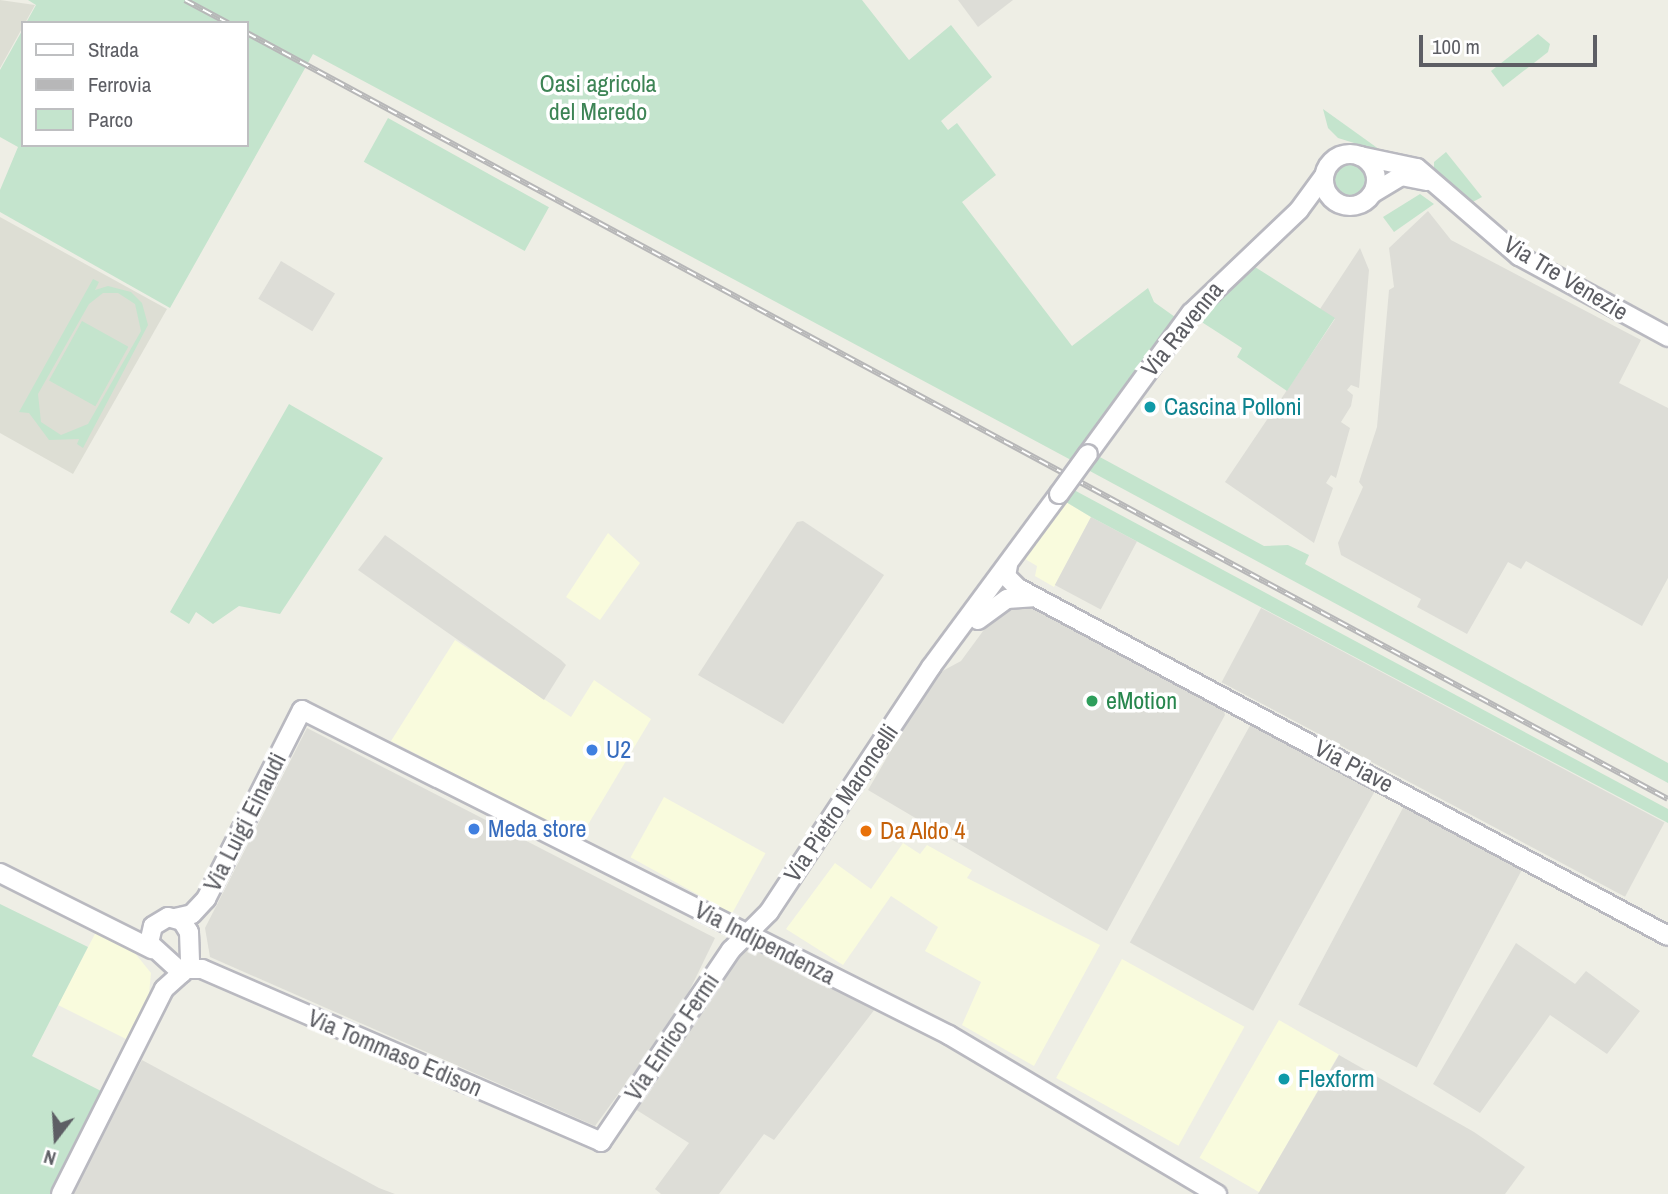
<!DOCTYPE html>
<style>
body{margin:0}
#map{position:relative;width:1668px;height:1194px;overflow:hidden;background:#eeeee5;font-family:"Archivo Narrow",sans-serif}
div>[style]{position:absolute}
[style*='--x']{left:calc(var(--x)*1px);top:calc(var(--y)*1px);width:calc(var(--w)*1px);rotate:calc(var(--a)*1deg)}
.commercial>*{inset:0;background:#f9fbdd;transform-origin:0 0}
.industrial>*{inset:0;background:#ddddd7;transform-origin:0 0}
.education>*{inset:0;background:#ddded4}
.green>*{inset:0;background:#c4e4cd;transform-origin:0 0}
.round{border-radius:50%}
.roads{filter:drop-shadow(2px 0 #b9b9c0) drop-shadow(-2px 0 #b9b9c0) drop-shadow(0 2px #b9b9c0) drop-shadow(0 -2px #b9b9c0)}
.secondary>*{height:18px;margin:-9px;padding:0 9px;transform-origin:9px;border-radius:9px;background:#fff}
.secondary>.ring{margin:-9px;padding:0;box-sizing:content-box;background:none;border:18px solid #fff;border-radius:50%}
.rail>*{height:6px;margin-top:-3px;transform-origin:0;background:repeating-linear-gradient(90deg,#fff 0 10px,#b7b7b8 0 20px);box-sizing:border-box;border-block:2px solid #b7b7b8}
.bridges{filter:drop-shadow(2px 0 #b9b9c0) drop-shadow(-2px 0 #b9b9c0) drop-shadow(0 2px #b9b9c0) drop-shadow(0 -2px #b9b9c0)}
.secondary-bridge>*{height:18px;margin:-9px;padding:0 9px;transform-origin:9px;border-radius:9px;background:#fff}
.dots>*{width:19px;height:19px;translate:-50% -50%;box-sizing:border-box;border:4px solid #fff;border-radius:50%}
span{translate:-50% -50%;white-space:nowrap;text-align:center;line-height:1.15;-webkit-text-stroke:7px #fff;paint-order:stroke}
.park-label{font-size:24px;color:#3d8455}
.street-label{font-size:24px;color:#5d5e64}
.culture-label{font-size:24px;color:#0d838f}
.left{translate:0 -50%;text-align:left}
.leisure-label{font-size:24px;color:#27864d}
.shop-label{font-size:24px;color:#366cbe}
.food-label{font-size:24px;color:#c56008}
.legend{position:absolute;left:21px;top:21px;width:228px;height:126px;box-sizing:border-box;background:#fff;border:2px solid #bebfc1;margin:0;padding:9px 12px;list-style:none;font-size:21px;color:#5d5e64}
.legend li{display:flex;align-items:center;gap:14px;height:35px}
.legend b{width:35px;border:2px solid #bebfc1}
.north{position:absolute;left:21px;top:1103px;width:70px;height:70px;-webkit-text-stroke:5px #fff;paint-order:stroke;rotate:197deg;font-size:19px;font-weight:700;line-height:28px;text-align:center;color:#5d5e64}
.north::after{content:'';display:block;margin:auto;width:24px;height:32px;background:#5d5e64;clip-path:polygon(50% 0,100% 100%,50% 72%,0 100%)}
.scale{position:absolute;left:1419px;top:35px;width:178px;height:32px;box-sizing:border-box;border:4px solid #5d5e64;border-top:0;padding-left:9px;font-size:21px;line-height:24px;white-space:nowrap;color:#5d5e64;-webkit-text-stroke:5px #fff;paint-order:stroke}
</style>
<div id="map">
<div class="commercial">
<div style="clip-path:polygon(1066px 502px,1091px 517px,1054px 587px,1035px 576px,1037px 566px,1025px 559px)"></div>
<div style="clip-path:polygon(608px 533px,640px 563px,600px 620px,566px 597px)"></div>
<div style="clip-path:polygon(455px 640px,571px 717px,594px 680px,651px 719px,580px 838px,391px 741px)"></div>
<div style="left:664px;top:797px;width:116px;height:69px;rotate:29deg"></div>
<div style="clip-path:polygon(903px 843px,920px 854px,927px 845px,972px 870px,967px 878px,1100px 945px,1034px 1066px,962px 1025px,981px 982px,925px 951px,938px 927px,891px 896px,843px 965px,786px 929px,835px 863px,871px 889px)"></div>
<div style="clip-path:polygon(97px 930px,134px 952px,151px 973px,148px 1004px,130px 1041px,58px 1005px)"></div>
<div style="left:1122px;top:959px;width:140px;height:136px;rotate:29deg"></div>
<div style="left:1279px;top:1020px;width:69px;height:159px;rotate:30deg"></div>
</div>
<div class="industrial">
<div style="clip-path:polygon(958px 0,1013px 0,978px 27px)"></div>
<div style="clip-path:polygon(1428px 211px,1451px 240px,1641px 340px,1619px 383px,1668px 408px,1668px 578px,1642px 626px,1526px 561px,1521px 569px,1508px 562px,1467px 634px,1417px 607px,1421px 599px,1341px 555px,1338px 543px,1363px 487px,1359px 482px,1377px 427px,1389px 290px,1394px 287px,1389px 248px)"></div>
<div style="clip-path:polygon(1360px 248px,1369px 270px,1359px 388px,1351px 385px,1347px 390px,1353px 395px,1351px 406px,1341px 422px,1350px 428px,1336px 478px,1331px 475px,1326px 483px,1333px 488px,1314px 543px,1225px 482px,1335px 319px,1320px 309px)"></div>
<div style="left:281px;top:261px;width:63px;height:44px;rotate:31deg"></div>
<div style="left:1091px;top:517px;width:52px;height:77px;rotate:28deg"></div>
<div style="clip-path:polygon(803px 521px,884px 575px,783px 724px,698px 675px,797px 522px)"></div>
<div style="clip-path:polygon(385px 535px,561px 660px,566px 665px,544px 700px,358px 570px)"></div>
<div style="clip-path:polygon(1026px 602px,1223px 708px,1225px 715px,1107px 931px,868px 790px,935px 675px,961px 661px,997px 612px)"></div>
<div style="left:1261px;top:608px;width:457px;height:84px;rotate:28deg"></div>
<div style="left:1252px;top:722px;width:141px;height:252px;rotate:29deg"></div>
<div style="clip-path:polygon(307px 728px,715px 938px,681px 1008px,595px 1126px,210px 957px,205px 928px)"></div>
<div style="left:1404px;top:806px;width:134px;height:225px;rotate:28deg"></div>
<div style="clip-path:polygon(1516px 943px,1575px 984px,1586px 971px,1640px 1011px,1607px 1054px,1550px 1015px,1480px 1113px,1433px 1084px)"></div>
<div style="clip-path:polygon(746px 946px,875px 1009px,774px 1140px,764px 1134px,719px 1194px,661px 1194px,655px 1189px,689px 1143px,635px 1109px)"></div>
<div style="clip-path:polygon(1339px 1055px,1474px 1132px,1525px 1167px,1505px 1194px,1258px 1194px)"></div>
<div style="clip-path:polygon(142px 1060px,379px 1188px,395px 1194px,71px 1194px)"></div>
</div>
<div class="education">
<div style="clip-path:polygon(0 0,35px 5px,0 68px)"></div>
<div style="clip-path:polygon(0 217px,167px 309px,73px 474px,0 433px)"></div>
</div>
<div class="green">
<div style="clip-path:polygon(28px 0,862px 0,909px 60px,951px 25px,992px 77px,941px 121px,948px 130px,957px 123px,996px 175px,962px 202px,1072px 346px,1148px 288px,1154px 302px,1175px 317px,1071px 460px,313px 54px,170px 308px,0 212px,0 190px,18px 147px,0 137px,0 70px,23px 29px,23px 145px,247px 145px,247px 23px,26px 23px,36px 5px)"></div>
<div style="clip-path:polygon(1538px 34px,1550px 44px,1548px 52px,1503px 87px,1491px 71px)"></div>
<div style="clip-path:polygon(1323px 109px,1383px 152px,1338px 138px,1328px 128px)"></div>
<div style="left:388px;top:118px;width:184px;height:50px;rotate:29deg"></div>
<div style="clip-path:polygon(1446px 152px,1482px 197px,1469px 204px,1434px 173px,1434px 162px)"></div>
<div class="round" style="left:1334px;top:163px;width:32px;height:32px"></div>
<div style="clip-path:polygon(1420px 194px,1434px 204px,1394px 232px,1383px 217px)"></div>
<div style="clip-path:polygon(1245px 267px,1255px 267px,1335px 318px,1287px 391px,1237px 357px,1242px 348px,1197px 319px)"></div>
<div style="clip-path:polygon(evenodd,93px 279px,99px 282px,95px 290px,108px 286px,131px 292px,142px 303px,148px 325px,83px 448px,77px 444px,79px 439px,49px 440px,29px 413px,19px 412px,93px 279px,103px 293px,118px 293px,135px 304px,141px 331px,88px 424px,61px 435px,41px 422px,38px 394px,89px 304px,103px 293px)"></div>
<div style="left:82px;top:321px;width:53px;height:68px;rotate:29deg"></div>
<div style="clip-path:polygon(289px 404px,383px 458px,280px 614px,239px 606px,213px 624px,196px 612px,189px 624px,170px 612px)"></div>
<div style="clip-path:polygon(1098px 456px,1264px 546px,1288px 545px,1309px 555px,1305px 564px,1668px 763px,1668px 783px,1088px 470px)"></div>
<div style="clip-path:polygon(1074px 490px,1668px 809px,1668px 823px,1091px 517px,1066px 502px)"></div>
<div style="clip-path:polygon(0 904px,88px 947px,32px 1056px,103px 1092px,51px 1194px,0 1194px)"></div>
</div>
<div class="roads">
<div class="secondary">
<div class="ring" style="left:1324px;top:154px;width:34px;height:34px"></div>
<div style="--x:1360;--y:156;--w:58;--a:11.9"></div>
<div style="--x:1417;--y:168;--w:135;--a:40.8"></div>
<div style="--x:1519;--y:256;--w:170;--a:28.5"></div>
<div style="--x:1373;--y:193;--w:33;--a:-31"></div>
<div style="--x:1401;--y:176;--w:26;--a:11"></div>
<div style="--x:1088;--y:454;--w:175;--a:-53.9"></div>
<div style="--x:1191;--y:313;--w:149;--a:-43.6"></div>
<div style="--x:1299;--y:210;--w:42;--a:-53.7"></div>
<div style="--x:1008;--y:565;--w:11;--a:100"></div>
<div style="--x:1006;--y:576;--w:17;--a:45"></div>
<div style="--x:1018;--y:588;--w:737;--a:28.16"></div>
<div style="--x:978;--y:620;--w:36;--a:-36"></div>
<div style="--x:1007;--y:599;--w:26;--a:-4"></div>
<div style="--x:0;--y:873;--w:170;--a:26.6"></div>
<div style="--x:168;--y:917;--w:15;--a:16"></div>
<div style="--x:182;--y:921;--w:13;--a:58"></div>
<div style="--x:189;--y:932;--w:34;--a:88"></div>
<div style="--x:190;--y:966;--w:11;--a:139"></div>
<div style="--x:182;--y:973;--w:45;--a:-137.7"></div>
<div style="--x:149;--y:943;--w:17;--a:-77"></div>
<div style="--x:153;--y:926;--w:17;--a:-31"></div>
<div style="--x:175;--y:918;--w:17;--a:-13"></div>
<div style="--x:192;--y:914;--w:21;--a:-47"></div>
<div style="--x:206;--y:899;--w:212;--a:-63.1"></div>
<div style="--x:302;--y:710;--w:724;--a:26.67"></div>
<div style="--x:949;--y:1035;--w:312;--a:30.7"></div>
<div style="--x:189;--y:969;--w:13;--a:0"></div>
<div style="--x:202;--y:969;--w:435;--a:23.4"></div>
<div style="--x:601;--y:1142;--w:232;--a:-55.9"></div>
<div style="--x:731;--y:950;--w:54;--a:-45"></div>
<div style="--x:769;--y:912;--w:294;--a:-56.5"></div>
<div style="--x:931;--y:667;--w:215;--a:-53.5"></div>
<div style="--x:61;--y:1194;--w:229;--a:-63.3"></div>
<div style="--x:164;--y:989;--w:24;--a:-42"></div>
</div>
</div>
<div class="rail">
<div style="--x:185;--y:0;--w:49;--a:28.1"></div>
<div style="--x:247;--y:33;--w:1614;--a:28.33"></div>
</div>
<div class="bridges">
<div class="secondary-bridge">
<div style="--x:1059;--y:494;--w:49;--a:-54.1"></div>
</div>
</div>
<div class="dots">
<div style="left:1150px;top:407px;background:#0f9aa8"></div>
<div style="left:1092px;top:701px;background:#2e9e5b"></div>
<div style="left:592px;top:750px;background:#3f7fe0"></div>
<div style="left:474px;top:829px;background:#3f7fe0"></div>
<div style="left:866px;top:831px;background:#e8710a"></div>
<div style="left:1284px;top:1079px;background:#0f9aa8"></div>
</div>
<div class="park-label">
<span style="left:598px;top:98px">Oasi agricola<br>del Meredo</span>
</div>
<div class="street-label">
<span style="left:1566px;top:278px;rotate:31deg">Via Tre Venezie</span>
<span style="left:1182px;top:329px;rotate:-51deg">Via Ravenna</span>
<span style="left:1354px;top:766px;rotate:28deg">Via Piave</span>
<span style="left:841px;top:803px;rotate:-56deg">Via Pietro Maroncelli</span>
<span style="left:245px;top:822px;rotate:-63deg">Via Luigi Einaudi</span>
<span style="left:765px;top:943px;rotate:27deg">Via Indipendenza</span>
<span style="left:672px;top:1037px;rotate:-56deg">Via Enrico Fermi</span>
<span style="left:395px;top:1053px;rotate:23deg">Via Tommaso Edison</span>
</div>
<div class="culture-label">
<span class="left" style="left:1164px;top:407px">Cascina Polloni</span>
<span class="left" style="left:1298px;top:1079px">Flexform</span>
</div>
<div class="leisure-label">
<span class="left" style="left:1106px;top:701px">eMotion</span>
</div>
<div class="shop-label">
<span class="left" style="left:606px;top:750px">U2</span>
<span class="left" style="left:488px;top:829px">Meda store</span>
</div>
<div class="food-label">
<span class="left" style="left:880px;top:831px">Da Aldo 4</span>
</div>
<ul class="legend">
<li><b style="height:9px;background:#fff"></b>Strada</li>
<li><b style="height:9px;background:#b7b7b8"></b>Ferrovia</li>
<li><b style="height:19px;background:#c4e4cd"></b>Parco</li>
</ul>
<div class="north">N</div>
<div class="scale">100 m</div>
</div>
